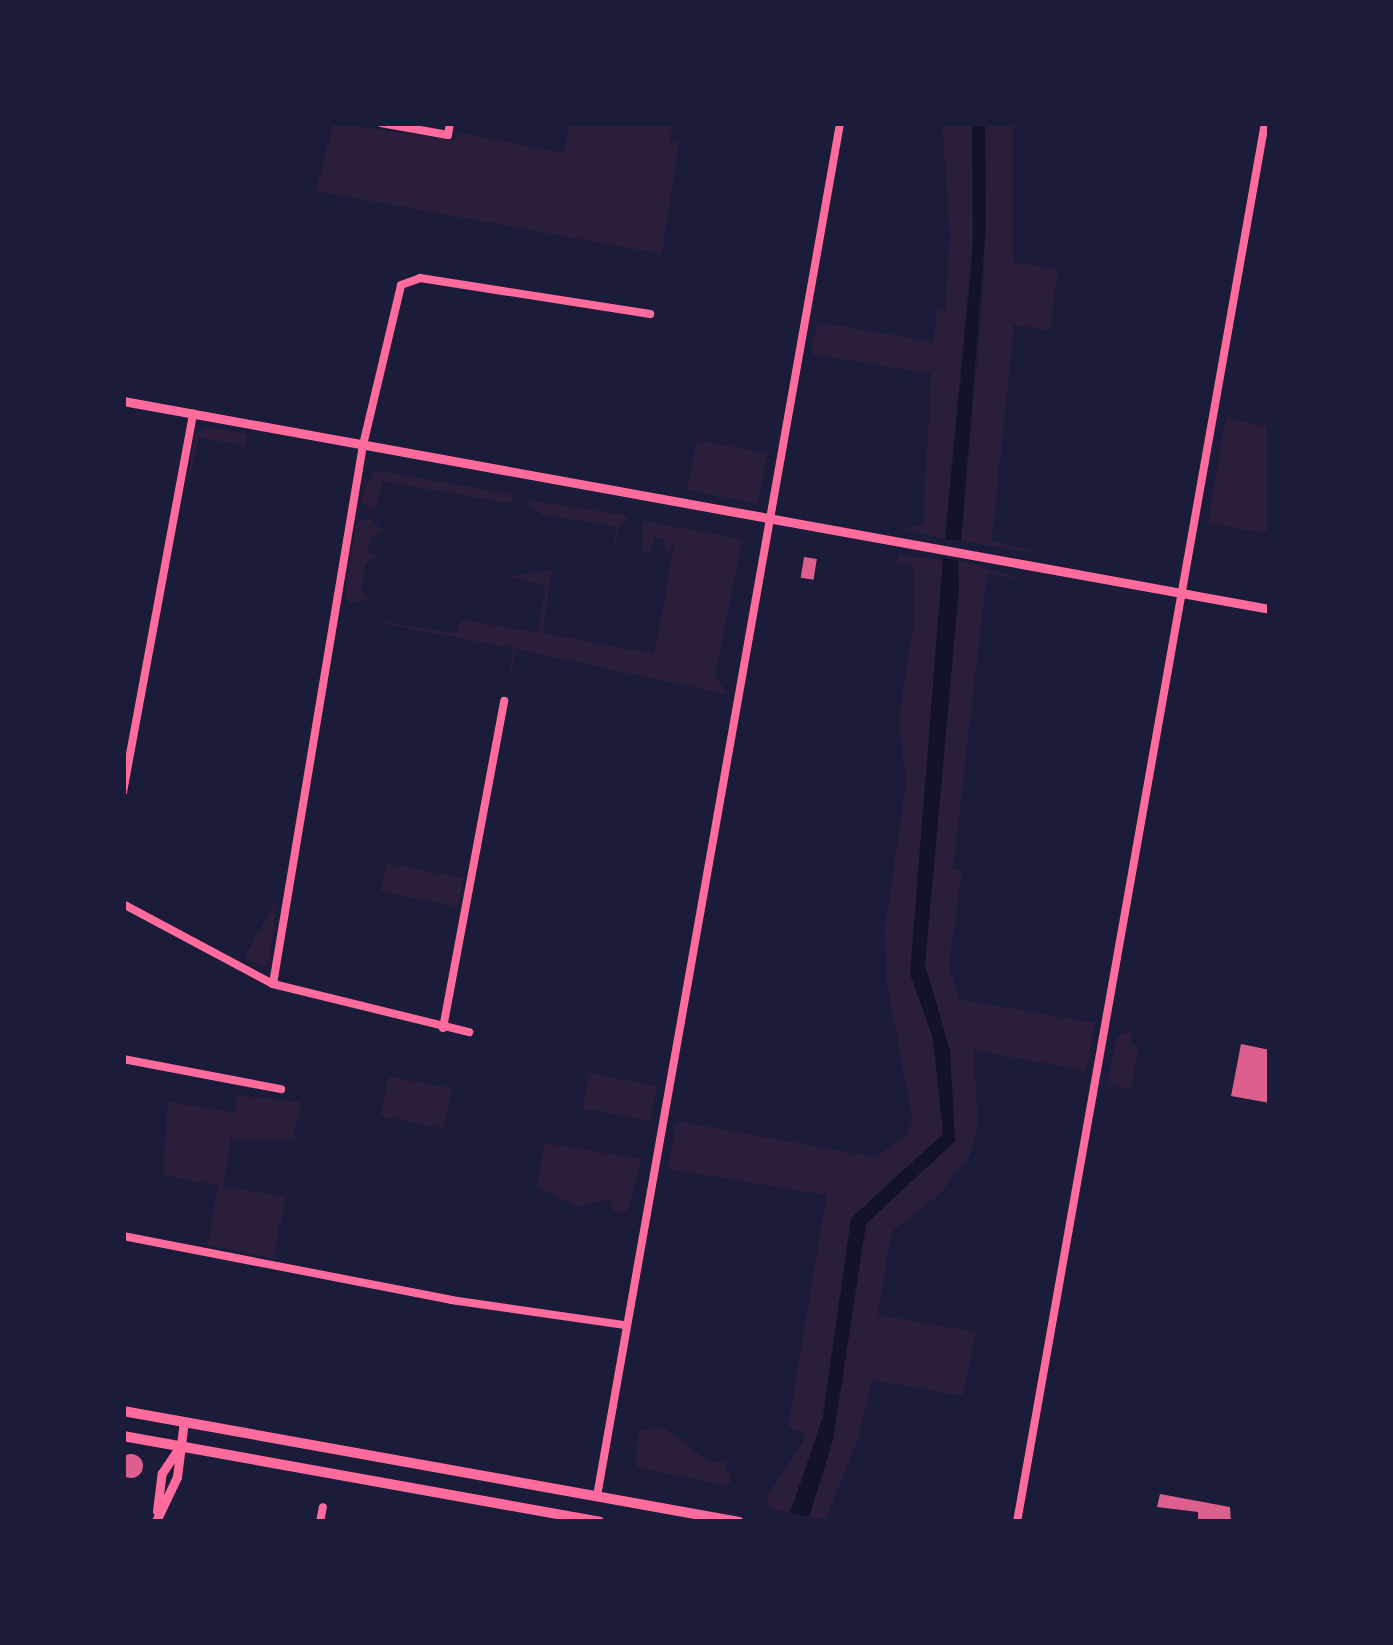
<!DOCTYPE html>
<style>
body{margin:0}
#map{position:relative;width:1393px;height:1645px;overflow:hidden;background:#1b1b3a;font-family:Literata,serif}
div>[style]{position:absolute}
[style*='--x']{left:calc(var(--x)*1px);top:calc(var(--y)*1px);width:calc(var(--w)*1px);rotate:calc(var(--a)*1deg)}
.green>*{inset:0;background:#2a1e3b;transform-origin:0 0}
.water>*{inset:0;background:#12122b}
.building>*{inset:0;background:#dd5f8e;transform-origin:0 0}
.round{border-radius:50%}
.minor>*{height:8px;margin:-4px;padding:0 4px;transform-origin:4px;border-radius:4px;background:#ff6b9d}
.tertiary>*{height:9px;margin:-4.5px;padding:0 4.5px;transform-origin:4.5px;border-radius:4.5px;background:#ff6b9d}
.secondary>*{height:10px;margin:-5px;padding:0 5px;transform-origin:5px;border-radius:5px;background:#ff6b9d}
span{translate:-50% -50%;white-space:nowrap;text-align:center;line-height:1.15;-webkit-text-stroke:9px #1b1b3a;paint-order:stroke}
.frame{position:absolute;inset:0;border:126px solid #1b1b3a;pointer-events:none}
</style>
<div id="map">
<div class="green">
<div style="clip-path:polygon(333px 123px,454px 140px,460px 133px,564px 153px,569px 123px,673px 123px,670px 140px,679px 143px,662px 254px,316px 191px)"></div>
<div style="clip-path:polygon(942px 123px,972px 123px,975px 212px,945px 539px,903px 528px,923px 525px,931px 374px,811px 354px,817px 322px,934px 342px,937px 311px,945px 310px,950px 235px)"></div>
<div style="clip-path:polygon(985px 123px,1013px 123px,1013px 262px,1058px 269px,1050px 331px,1014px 325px,992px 540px,1046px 555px,961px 541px,984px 279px)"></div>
<div style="clip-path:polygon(1226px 418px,1270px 427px,1270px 534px,1208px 523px)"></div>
<div style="clip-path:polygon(209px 427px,247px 434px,246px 446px,199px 437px,182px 515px,195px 434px)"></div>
<div style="left:697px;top:440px;width:72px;height:51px;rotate:11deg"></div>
<div style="clip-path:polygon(374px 470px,509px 494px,515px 504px,382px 481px,376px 509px,368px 507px,360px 501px)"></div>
<div style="clip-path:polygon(523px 499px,629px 516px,617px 532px,610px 571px,616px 526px,541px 515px)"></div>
<div style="clip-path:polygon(372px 519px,382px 531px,371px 538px,368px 552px,378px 557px,366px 564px,361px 591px,371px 599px,350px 603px,344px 597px,357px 520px)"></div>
<div style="clip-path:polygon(643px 521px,742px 539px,715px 677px,729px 695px,516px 649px,509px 684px,513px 648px,348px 617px,457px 633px,461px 619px,538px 633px,546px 586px,509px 576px,552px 570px,542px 633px,654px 654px,675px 541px,666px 556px,664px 540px,654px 537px,650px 553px,642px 552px)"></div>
<div style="clip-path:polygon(899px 555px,972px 563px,1025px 580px,987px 574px,953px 869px,962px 872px,949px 966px,959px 999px,1095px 1023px,1086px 1071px,974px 1050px,978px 1123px,970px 1155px,941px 1193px,892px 1232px,878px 1315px,976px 1332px,963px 1396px,872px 1380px,858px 1440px,825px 1520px,771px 1509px,767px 1496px,803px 1441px,804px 1431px,788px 1428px,826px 1195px,668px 1169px,676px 1121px,875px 1157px,904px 1138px,913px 1120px,887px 985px,885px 929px,906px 783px,899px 718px,914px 621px,914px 566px,897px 562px)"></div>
<div style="left:386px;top:863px;width:79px;height:29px;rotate:11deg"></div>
<div style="clip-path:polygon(276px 901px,270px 962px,262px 968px,245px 955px)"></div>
<div style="clip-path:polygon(1131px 1031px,1131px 1044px,1139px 1046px,1131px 1089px,1108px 1086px,1116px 1037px)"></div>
<div style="left:589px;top:1073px;width:69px;height:36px;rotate:11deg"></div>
<div style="left:388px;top:1076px;width:65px;height:41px;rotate:11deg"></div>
<div style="clip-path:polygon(236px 1095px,301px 1102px,294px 1139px,231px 1139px,223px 1186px,286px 1197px,273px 1258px,208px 1245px,218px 1186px,163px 1175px,168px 1102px,235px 1112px)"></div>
<div style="clip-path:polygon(544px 1143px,642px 1159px,627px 1213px,611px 1211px,611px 1199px,578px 1206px,537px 1187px)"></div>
<div style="clip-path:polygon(664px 1427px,709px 1462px,724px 1462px,732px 1480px,726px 1486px,635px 1467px,639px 1431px)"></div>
</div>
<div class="water">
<div style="clip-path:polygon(972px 123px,985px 123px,986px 225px,961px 541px,945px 539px,973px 253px)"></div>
<div style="clip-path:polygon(943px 558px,958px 561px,959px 589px,925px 965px,950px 1050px,955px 1141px,866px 1224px,833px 1440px,809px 1517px,790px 1513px,823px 1417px,851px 1218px,943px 1134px,933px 1038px,910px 974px)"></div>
</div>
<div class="building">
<div style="left:804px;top:557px;width:13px;height:21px;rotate:9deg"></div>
<div style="clip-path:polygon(1241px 1044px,1270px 1050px,1270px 1103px,1231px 1096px)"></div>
<div class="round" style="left:119px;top:1454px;width:24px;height:24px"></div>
<div style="clip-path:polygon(1160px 1494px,1230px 1507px,1231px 1522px,1198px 1522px,1198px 1512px,1157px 1507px)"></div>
</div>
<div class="minor">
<div style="--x:381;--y:123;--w:68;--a:10.2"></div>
<div style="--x:448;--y:135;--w:12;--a:-81"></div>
<div style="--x:123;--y:792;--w:385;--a:-79.5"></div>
<div style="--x:123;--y:904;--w:170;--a:28.1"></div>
<div style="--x:273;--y:984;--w:202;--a:13.8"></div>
<div style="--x:273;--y:984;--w:546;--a:-80.52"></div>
<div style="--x:363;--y:445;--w:164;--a:-76.6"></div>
<div style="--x:401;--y:285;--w:20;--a:-20"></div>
<div style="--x:420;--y:278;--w:233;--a:8.9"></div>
<div style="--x:443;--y:1028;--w:333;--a:-79.4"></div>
<div style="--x:123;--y:1059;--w:161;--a:10.8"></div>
<div style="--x:123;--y:1236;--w:334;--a:11"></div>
<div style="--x:451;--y:1300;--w:176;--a:8.2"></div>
<div style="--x:597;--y:1496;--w:1394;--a:-79.96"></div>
<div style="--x:320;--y:1522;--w:15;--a:-79"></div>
<div style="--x:1017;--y:1522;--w:1421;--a:-79.95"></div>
</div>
<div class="tertiary">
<div style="--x:123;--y:401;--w:1166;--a:10.28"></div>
<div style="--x:157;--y:1511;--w:38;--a:-83"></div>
<div style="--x:162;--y:1473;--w:29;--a:-56"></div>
<div style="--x:156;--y:1521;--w:49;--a:-64.5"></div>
<div style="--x:177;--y:1477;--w:56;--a:-82.9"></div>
</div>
<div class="secondary">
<div style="--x:123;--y:1411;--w:626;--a:10.21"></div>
<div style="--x:123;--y:1436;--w:484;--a:10.2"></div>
</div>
<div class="frame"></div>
</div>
